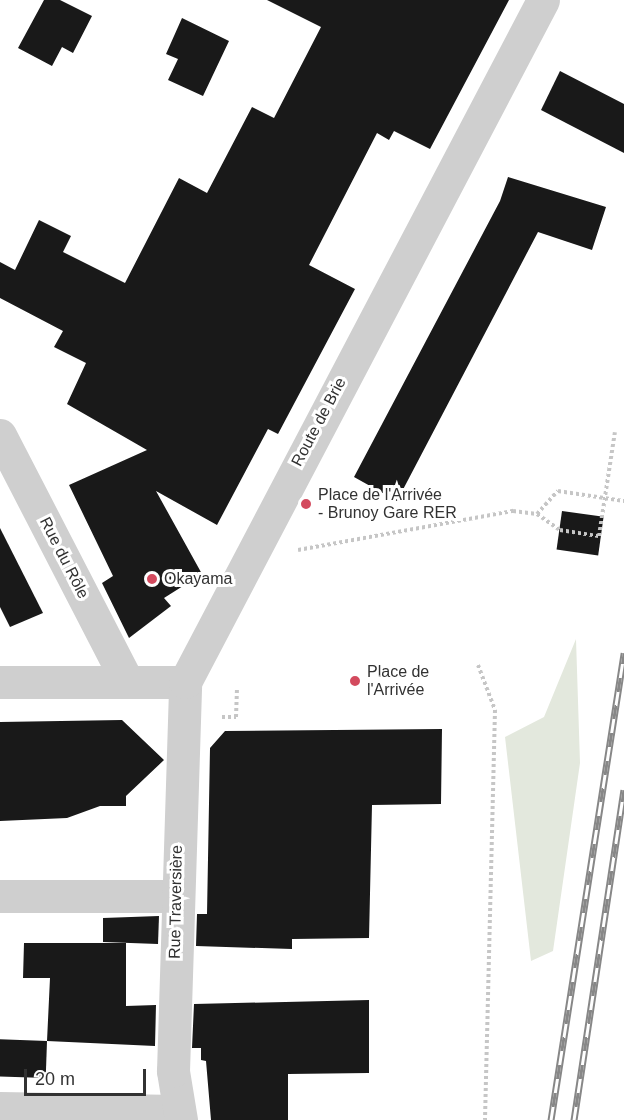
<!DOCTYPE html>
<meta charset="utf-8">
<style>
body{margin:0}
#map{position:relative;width:624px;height:1120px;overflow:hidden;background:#fff;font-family:Helvetica,sans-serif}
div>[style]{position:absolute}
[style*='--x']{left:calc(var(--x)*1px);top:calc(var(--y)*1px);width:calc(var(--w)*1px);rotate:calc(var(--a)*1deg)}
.green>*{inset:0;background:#e3e8dd}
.building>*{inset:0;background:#191919;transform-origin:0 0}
.path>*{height:4px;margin-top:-2px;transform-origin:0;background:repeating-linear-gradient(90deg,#c6c6c6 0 3px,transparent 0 6px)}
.minor>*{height:33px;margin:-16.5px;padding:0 16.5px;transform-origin:16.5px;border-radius:16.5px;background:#cfcfcf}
.rail>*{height:7px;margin-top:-3.5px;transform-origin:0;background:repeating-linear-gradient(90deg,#fff 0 14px,#878787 0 28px);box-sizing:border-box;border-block:2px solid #878787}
.dots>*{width:16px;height:16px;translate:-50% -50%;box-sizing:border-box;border:3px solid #fff;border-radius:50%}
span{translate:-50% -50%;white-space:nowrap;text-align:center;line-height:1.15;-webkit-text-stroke:6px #fff;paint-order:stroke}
.street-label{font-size:16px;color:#323232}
.poi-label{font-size:16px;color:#323232}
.left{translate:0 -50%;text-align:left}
.scale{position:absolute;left:24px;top:1069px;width:122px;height:27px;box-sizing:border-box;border:3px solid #323232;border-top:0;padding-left:8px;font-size:18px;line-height:21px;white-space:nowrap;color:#323232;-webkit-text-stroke:4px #fff;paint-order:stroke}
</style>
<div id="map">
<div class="green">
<div style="clip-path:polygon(576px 639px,580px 763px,553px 951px,531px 961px,505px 737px,544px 717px)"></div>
</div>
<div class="building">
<div style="clip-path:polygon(44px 0,60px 0,92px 16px,73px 53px,62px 47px,52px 66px,18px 48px)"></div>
<div style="clip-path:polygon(267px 0,509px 0,430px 149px,394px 131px,389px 140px,377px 133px,309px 265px,355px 289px,278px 434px,268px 429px,217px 525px,156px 491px,202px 574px,164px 598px,171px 606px,129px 638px,102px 583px,113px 576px,69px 485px,147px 450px,67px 404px,86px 363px,54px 347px,63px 331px,0 298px,0 262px,15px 270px,39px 220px,71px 236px,63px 252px,125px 283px,179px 178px,207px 193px,252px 107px,274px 118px,321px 27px)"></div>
<div style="clip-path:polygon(182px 18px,229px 41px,203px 96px,168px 80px,178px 59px,166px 54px)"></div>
<div style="clip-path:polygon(560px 71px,624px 104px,624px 153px,541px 110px)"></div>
<div style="clip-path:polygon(508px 177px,606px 207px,592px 250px,538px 232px,397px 501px,354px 477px,500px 201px)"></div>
<div style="left:562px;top:511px;width:42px;height:39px;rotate:8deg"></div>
<div style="clip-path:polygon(0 528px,43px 613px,10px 627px,0 607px)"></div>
<div style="clip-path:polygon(122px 720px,164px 760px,126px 796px,126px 806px,100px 806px,67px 818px,0 821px,0 722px)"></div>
<div style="clip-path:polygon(442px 729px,441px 804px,372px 805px,369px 938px,292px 939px,292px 949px,196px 946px,197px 914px,207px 914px,210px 748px,225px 731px)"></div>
<div style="clip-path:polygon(159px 916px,158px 944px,103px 942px,103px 918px)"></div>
<div style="clip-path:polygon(24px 943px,126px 943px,126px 1006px,156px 1005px,155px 1046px,47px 1041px,50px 978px,23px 978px)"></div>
<div style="clip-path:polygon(369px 1000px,369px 1073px,288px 1074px,288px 1120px,211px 1120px,206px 1061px,201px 1060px,201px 1048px,192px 1048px,194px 1004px)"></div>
<div style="left:47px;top:1041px;width:37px;height:47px;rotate:92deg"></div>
</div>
<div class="path">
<div style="--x:537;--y:514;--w:28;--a:35"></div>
<div style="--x:560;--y:530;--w:39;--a:9"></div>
<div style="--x:599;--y:536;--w:105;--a:-81.3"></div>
<div style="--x:298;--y:550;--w:219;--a:-10.3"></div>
<div style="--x:513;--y:511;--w:24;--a:7"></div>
<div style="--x:537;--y:514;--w:31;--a:-48"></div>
<div style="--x:558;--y:491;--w:67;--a:8.6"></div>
<div style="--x:478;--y:665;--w:48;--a:69.3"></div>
<div style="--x:495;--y:710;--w:410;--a:91.4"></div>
<div style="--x:222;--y:717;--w:14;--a:0"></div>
<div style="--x:236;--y:717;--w:29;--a:-88"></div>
</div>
<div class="minor">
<div style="--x:0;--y:435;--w:277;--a:62.7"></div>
<div style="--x:0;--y:682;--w:185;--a:0"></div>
<div style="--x:0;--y:896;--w:176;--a:0"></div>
<div style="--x:0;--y:1108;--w:177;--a:1"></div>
<div style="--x:181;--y:1120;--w:50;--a:-99.3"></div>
<div style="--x:173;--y:1071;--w:389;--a:-88.2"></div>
<div style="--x:185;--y:682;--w:770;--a:-62.3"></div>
</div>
<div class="rail">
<div style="--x:551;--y:1120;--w:473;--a:-81.1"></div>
<div style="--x:574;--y:1120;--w:334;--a:-81.4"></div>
</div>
<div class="dots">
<div style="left:306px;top:504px;background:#d34a5e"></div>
<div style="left:152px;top:579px;background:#d34a5e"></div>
<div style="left:355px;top:681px;background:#d34a5e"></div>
</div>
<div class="street-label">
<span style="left:319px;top:422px;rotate:-62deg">Route de Brie</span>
<span style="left:64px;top:558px;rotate:63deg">Rue du Rôle</span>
<span style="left:176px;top:902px;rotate:-89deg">Rue Traversière</span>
</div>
<div class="poi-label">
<span class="left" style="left:318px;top:504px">Place de l'Arrivée<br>- Brunoy Gare RER</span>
<span class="left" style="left:164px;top:579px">Okayama</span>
<span class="left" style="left:367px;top:681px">Place de<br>l'Arrivée</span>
</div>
<div class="scale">20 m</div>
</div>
